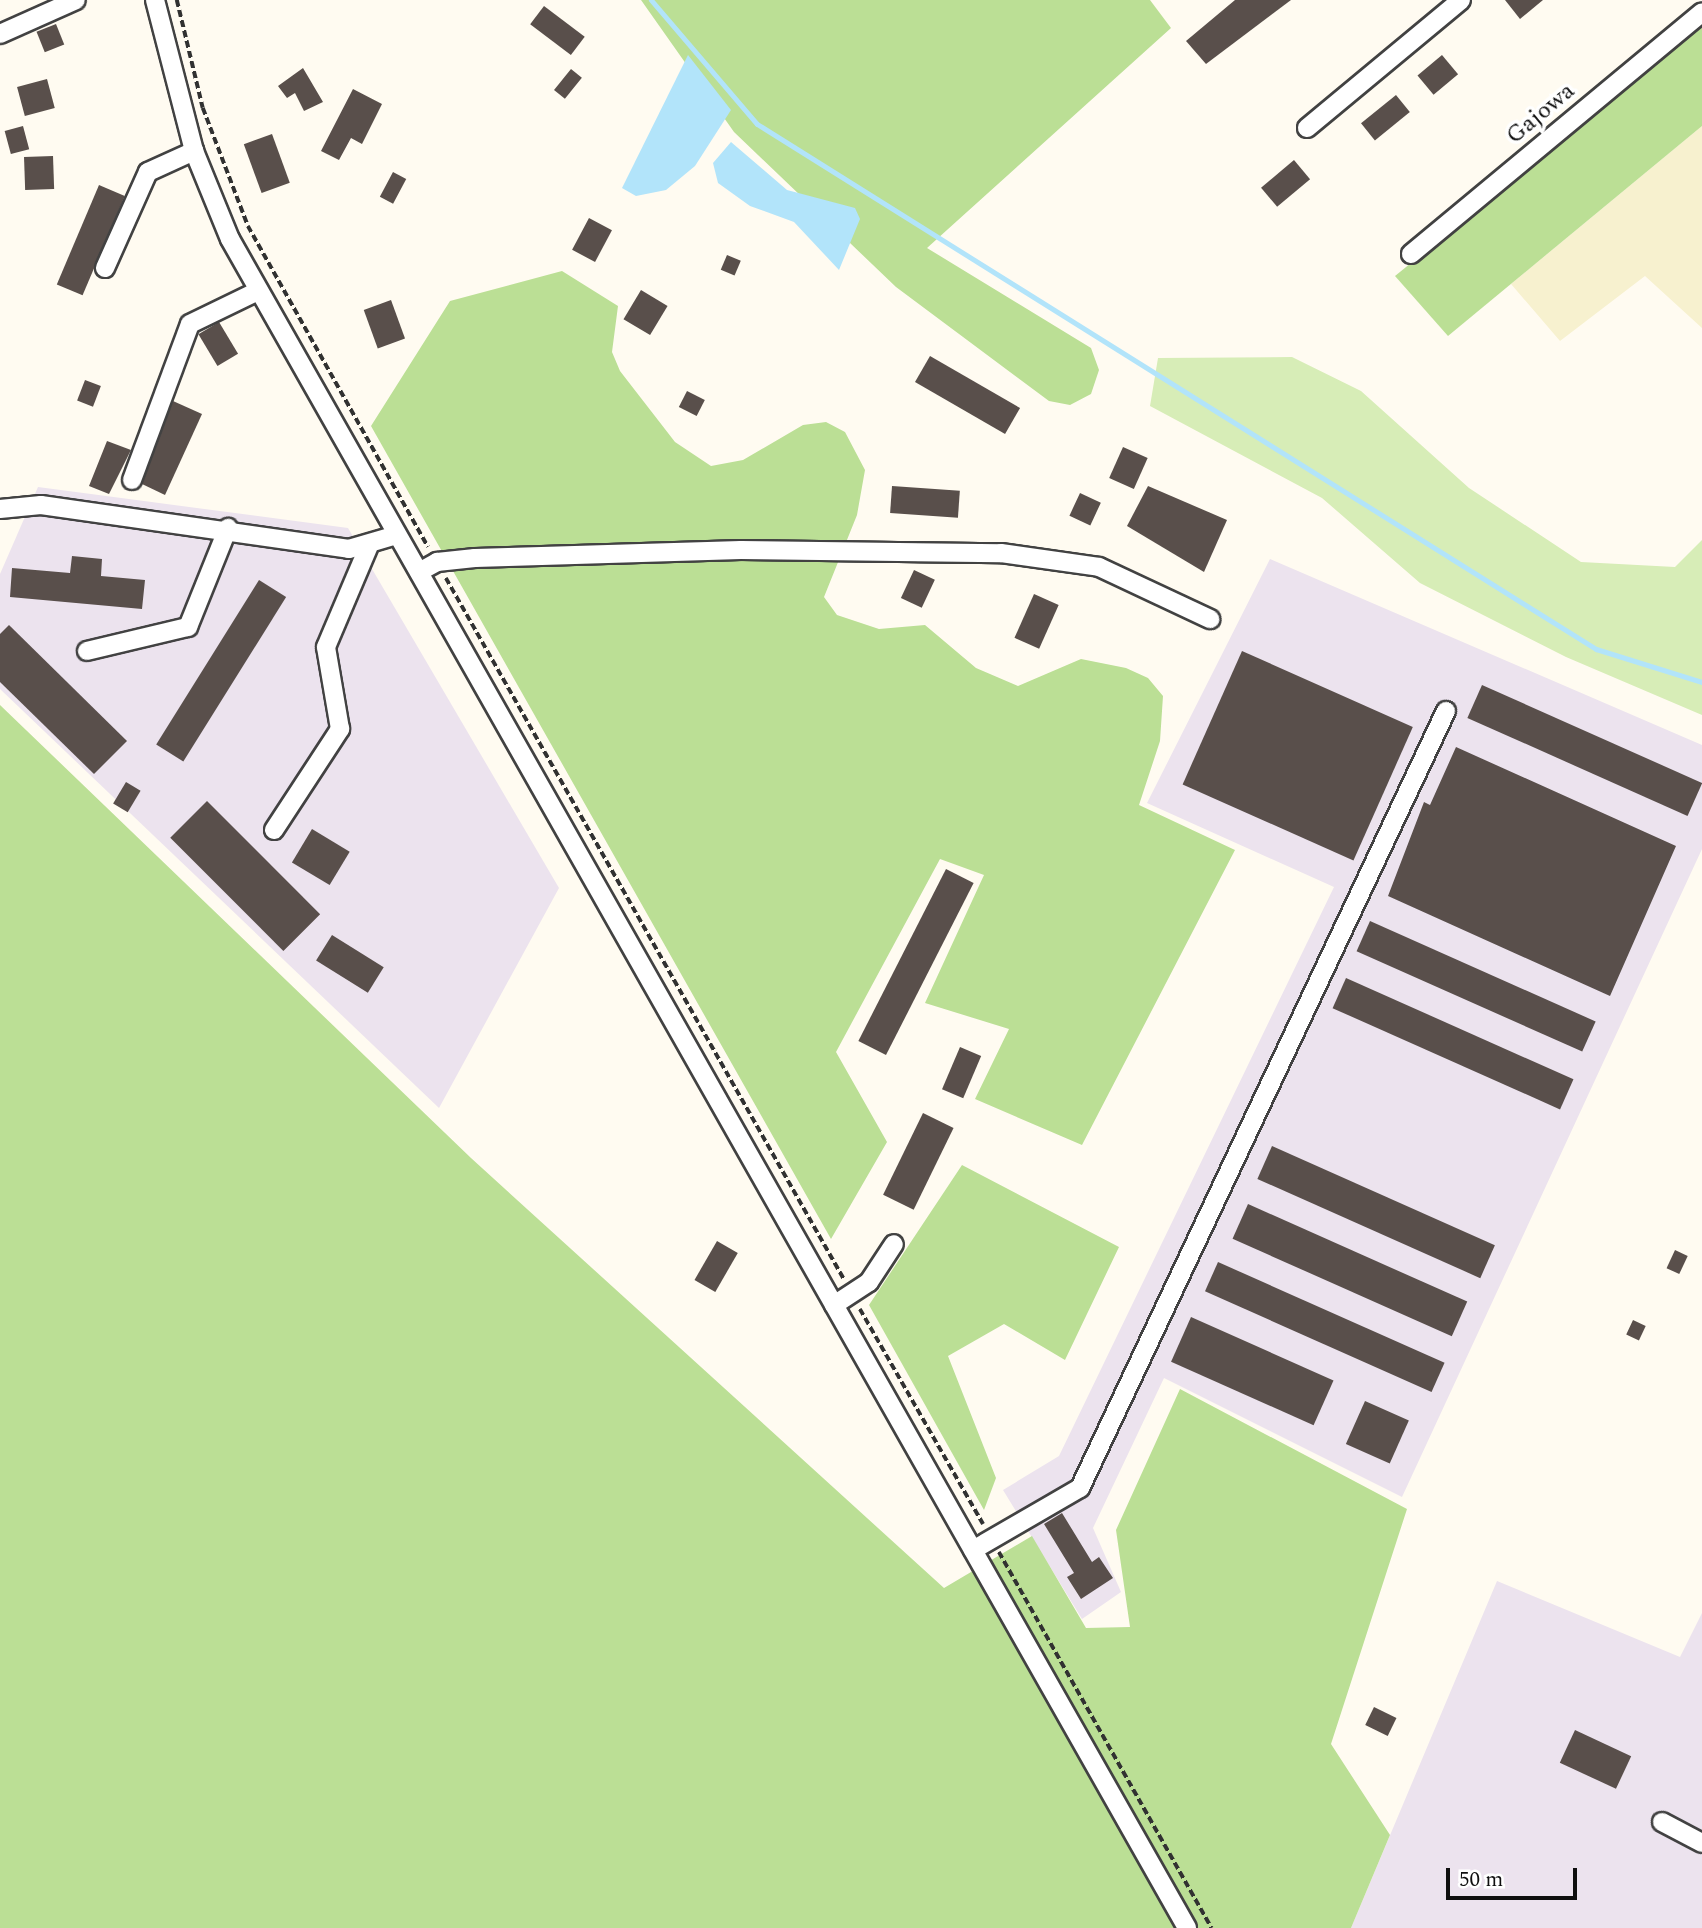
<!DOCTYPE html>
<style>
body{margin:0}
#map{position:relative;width:1702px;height:1928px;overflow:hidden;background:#fffbf1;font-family:Spectral,serif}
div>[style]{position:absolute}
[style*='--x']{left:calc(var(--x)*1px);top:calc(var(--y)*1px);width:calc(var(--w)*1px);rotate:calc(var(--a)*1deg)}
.industrial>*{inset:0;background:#ece3ee}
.farmland>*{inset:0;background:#f7f1cf}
.green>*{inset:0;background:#d7edb7}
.forest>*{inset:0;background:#bbdf95}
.water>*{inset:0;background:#b2e4fa}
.stream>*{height:5px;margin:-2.5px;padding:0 2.5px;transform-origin:2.5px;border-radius:2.5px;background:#b2e4fa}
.building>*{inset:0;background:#594f4b;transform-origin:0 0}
.path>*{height:3.5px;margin-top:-1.75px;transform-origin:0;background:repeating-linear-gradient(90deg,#313131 0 7px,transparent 0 10.5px)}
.roads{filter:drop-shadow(2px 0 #424242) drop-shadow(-2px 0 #424242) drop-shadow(0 2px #424242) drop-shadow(0 -2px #424242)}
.minor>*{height:18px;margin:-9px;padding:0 9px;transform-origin:9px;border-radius:9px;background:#fff}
span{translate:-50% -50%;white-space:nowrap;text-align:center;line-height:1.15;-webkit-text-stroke:7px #fff;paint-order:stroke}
.street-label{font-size:24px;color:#0f0f0f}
.scale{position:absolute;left:1446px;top:1868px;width:131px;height:32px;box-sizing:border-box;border:4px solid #0f0f0f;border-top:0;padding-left:9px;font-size:21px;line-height:24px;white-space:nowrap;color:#0f0f0f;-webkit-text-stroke:5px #fff;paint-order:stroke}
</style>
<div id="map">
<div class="industrial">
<div style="clip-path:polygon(38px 487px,348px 528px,559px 888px,439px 1108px,0 689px,0 574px)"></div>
<div style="clip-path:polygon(1270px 559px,1702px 745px,1702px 849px,1402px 1497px,1164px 1378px,1093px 1528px,1121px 1592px,1082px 1619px,1003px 1490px,1059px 1456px,1334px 887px,1147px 803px)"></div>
<div style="clip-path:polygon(1497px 1581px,1680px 1657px,1702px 1613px,1702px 1928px,1351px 1928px)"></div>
</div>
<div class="farmland">
<div style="clip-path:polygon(1702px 126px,1702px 328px,1645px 276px,1560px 341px,1511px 284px)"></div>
</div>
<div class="green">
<div style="clip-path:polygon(1292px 357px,1361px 391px,1469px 488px,1581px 562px,1675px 567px,1702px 540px,1702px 715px,1566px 657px,1420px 583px,1322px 498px,1150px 406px,1158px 358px)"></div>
</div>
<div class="forest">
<div style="clip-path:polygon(641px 0,1150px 0,1171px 28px,927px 248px,1091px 348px,1099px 370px,1091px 394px,1070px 405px,1049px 401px,896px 287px,734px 132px)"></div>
<div style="clip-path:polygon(1702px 27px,1702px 126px,1448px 336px,1395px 276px)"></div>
<div style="clip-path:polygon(562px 271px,618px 306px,612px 352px,620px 371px,675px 442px,711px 466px,743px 460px,803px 425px,826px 422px,845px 432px,865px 470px,857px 515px,824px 597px,837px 615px,879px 629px,925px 625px,976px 668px,1018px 686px,1081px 659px,1126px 668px,1148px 678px,1163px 696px,1160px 741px,1139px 805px,1235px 850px,1082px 1145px,975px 1099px,1009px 1029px,925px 1003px,984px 875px,940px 859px,836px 1052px,887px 1142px,831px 1239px,371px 426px,450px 301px)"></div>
<div style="clip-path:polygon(0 705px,471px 1158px,944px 1588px,1032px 1536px,1086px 1628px,1130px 1627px,1116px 1530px,1180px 1389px,1407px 1509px,1331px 1744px,1390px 1835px,1351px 1928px,0 1928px)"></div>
<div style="clip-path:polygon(962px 1165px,1119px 1247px,1065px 1360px,1004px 1324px,948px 1356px,996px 1478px,984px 1510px,869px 1305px)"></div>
</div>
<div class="water">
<div style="clip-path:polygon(688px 55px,731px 110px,695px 166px,666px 190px,636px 196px,622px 188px)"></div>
<div style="clip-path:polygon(731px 142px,787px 190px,855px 208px,860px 219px,839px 270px,794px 222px,750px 206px,718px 183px,713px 163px)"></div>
</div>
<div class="stream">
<div style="--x:651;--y:0;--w:163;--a:49.5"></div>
<div style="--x:757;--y:124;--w:990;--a:32.04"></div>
<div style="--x:1596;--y:649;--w:111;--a:17.3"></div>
</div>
<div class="building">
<div style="clip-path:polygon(1235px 0,1291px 0,1206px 64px,1186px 41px)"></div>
<div style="clip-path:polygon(1505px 0,1543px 0,1520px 19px)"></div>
<div style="left:544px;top:6px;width:51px;height:23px;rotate:37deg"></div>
<div style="left:56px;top:24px;width:22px;height:21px;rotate:68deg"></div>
<div style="left:1442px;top:55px;width:25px;height:32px;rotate:50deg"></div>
<div style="clip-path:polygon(303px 68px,323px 102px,304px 111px,295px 93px,287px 98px,278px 86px)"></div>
<div style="left:571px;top:69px;width:14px;height:27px;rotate:39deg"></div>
<div style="left:47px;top:79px;width:30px;height:31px;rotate:75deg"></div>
<div style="clip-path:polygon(353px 89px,382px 104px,362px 144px,351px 138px,339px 160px,321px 151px)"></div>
<div style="left:1396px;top:95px;width:22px;height:45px;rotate:51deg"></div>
<div style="left:23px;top:126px;width:24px;height:19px;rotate:75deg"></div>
<div style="left:272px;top:134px;width:52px;height:30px;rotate:70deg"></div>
<div style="left:53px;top:156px;width:33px;height:29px;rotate:88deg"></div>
<div style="left:1294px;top:160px;width:25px;height:43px;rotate:50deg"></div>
<div style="left:393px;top:172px;width:15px;height:28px;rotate:28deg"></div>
<div style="left:99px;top:185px;width:28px;height:108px;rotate:23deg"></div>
<div style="left:589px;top:218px;width:26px;height:36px;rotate:28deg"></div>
<div style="left:727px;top:255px;width:15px;height:16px;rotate:23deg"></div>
<div style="left:641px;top:290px;width:31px;height:34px;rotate:31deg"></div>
<div style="left:391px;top:300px;width:41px;height:29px;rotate:70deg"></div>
<div style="left:219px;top:322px;width:37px;height:24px;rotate:59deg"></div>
<div style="left:930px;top:356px;width:104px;height:30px;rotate:30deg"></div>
<div style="left:85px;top:380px;width:17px;height:22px;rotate:21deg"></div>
<div style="left:687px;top:391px;width:20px;height:18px;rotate:27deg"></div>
<div style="clip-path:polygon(173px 401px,202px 414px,165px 495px,142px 484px)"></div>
<div style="clip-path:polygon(107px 441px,131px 450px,109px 494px,89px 486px)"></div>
<div style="left:1123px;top:447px;width:27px;height:34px;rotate:24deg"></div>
<div style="left:892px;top:486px;width:68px;height:27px;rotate:4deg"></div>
<div style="clip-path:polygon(1148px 486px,1227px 520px,1204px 572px,1127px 526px)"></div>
<div style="left:1080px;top:493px;width:23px;height:25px;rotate:25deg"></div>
<div style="clip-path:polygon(72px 556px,102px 559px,101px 576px,145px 580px,142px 609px,10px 597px,12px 568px,70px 573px)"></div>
<div style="left:914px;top:570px;width:23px;height:31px;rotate:25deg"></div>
<div style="left:259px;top:580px;width:32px;height:194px;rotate:32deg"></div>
<div style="left:1034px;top:594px;width:27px;height:48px;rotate:24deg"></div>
<div style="clip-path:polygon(9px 625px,127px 741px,94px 774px,0 682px,0 634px)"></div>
<div style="left:1242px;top:651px;width:187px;height:146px;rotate:24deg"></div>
<div style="left:1482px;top:685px;width:241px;height:36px;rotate:24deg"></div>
<div style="clip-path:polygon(1456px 747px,1676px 846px,1610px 996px,1388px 896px,1424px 802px,1430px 805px)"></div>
<div style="left:126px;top:782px;width:17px;height:25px;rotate:31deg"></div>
<div style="left:207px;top:801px;width:160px;height:52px;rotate:45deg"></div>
<div style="left:312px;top:829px;width:44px;height:39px;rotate:31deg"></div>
<div style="left:946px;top:869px;width:31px;height:193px;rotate:27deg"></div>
<div style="left:1370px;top:921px;width:247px;height:33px;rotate:24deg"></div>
<div style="left:332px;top:935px;width:61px;height:30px;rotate:32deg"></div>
<div style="left:1346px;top:978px;width:249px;height:33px;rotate:24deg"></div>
<div style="left:960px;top:1047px;width:23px;height:46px;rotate:23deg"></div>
<div style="left:923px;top:1113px;width:34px;height:91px;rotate:26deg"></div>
<div style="left:1272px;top:1146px;width:244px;height:36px;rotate:24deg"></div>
<div style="left:1248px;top:1204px;width:240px;height:38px;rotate:24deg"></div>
<div style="left:717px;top:1241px;width:24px;height:45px;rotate:30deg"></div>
<div style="left:1675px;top:1250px;width:14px;height:20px;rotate:25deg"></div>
<div style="left:1218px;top:1262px;width:248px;height:32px;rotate:24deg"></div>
<div style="left:1191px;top:1317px;width:156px;height:49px;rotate:24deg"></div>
<div style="left:1633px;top:1320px;width:14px;height:16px;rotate:25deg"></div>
<div style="left:1365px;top:1401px;width:48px;height:47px;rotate:24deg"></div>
<div style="clip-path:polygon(1062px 1513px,1092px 1562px,1099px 1557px,1113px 1578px,1081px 1599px,1067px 1577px,1074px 1573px,1044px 1524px)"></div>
<div style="left:1374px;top:1707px;width:25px;height:20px;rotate:26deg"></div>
<div style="left:1575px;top:1730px;width:62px;height:36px;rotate:25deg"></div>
</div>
<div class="path">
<div style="--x:177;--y:0;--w:111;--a:76.5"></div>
<div style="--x:203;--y:108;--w:126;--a:69.1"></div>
<div style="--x:248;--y:226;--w:368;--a:60.7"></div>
<div style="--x:446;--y:578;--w:808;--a:60.42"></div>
<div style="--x:860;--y:1309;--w:248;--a:60.2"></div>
<div style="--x:999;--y:1552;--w:432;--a:60.5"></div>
</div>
<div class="roads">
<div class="minor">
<div style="--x:155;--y:0;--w:156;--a:75.5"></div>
<div style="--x:194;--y:151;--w:95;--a:67.8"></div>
<div style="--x:230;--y:239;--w:1941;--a:60.46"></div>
<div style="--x:0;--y:34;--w:83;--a:-24.1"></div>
<div style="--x:1307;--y:128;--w:200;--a:-39.7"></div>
<div style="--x:1411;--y:254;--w:378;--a:-39.7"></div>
<div style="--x:105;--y:268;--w:105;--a:-65.9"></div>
<div style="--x:148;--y:172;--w:51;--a:-24.5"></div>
<div style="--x:132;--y:480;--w:166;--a:-69.6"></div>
<div style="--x:190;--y:324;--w:76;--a:-25.9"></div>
<div style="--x:0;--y:509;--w:41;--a:-5.6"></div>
<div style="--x:41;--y:505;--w:311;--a:8.1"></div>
<div style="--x:349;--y:549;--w:50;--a:-16.3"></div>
<div style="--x:419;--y:572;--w:21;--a:-29"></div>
<div style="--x:437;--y:562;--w:38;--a:-6"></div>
<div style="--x:475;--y:558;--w:266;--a:-1.7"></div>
<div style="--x:741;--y:550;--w:260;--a:0.7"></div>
<div style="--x:1001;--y:553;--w:99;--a:8.1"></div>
<div style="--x:1099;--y:567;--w:123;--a:25.1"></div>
<div style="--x:87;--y:651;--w:104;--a:-13.4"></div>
<div style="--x:188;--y:627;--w:107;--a:-68"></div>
<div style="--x:274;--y:830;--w:121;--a:-56.8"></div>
<div style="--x:340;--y:729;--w:83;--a:-99.7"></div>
<div style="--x:326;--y:647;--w:108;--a:-67"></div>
<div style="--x:834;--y:1305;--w:42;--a:-33.3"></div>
<div style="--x:869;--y:1282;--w:45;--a:-56.7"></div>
<div style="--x:973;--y:1550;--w:124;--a:-30.1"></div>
<div style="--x:1080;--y:1488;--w:859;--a:-64.78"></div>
<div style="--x:1662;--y:1822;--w:45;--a:27.7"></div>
</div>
</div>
<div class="street-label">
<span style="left:1541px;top:114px;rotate:-40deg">Gajowa</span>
</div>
<div class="scale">50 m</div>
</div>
